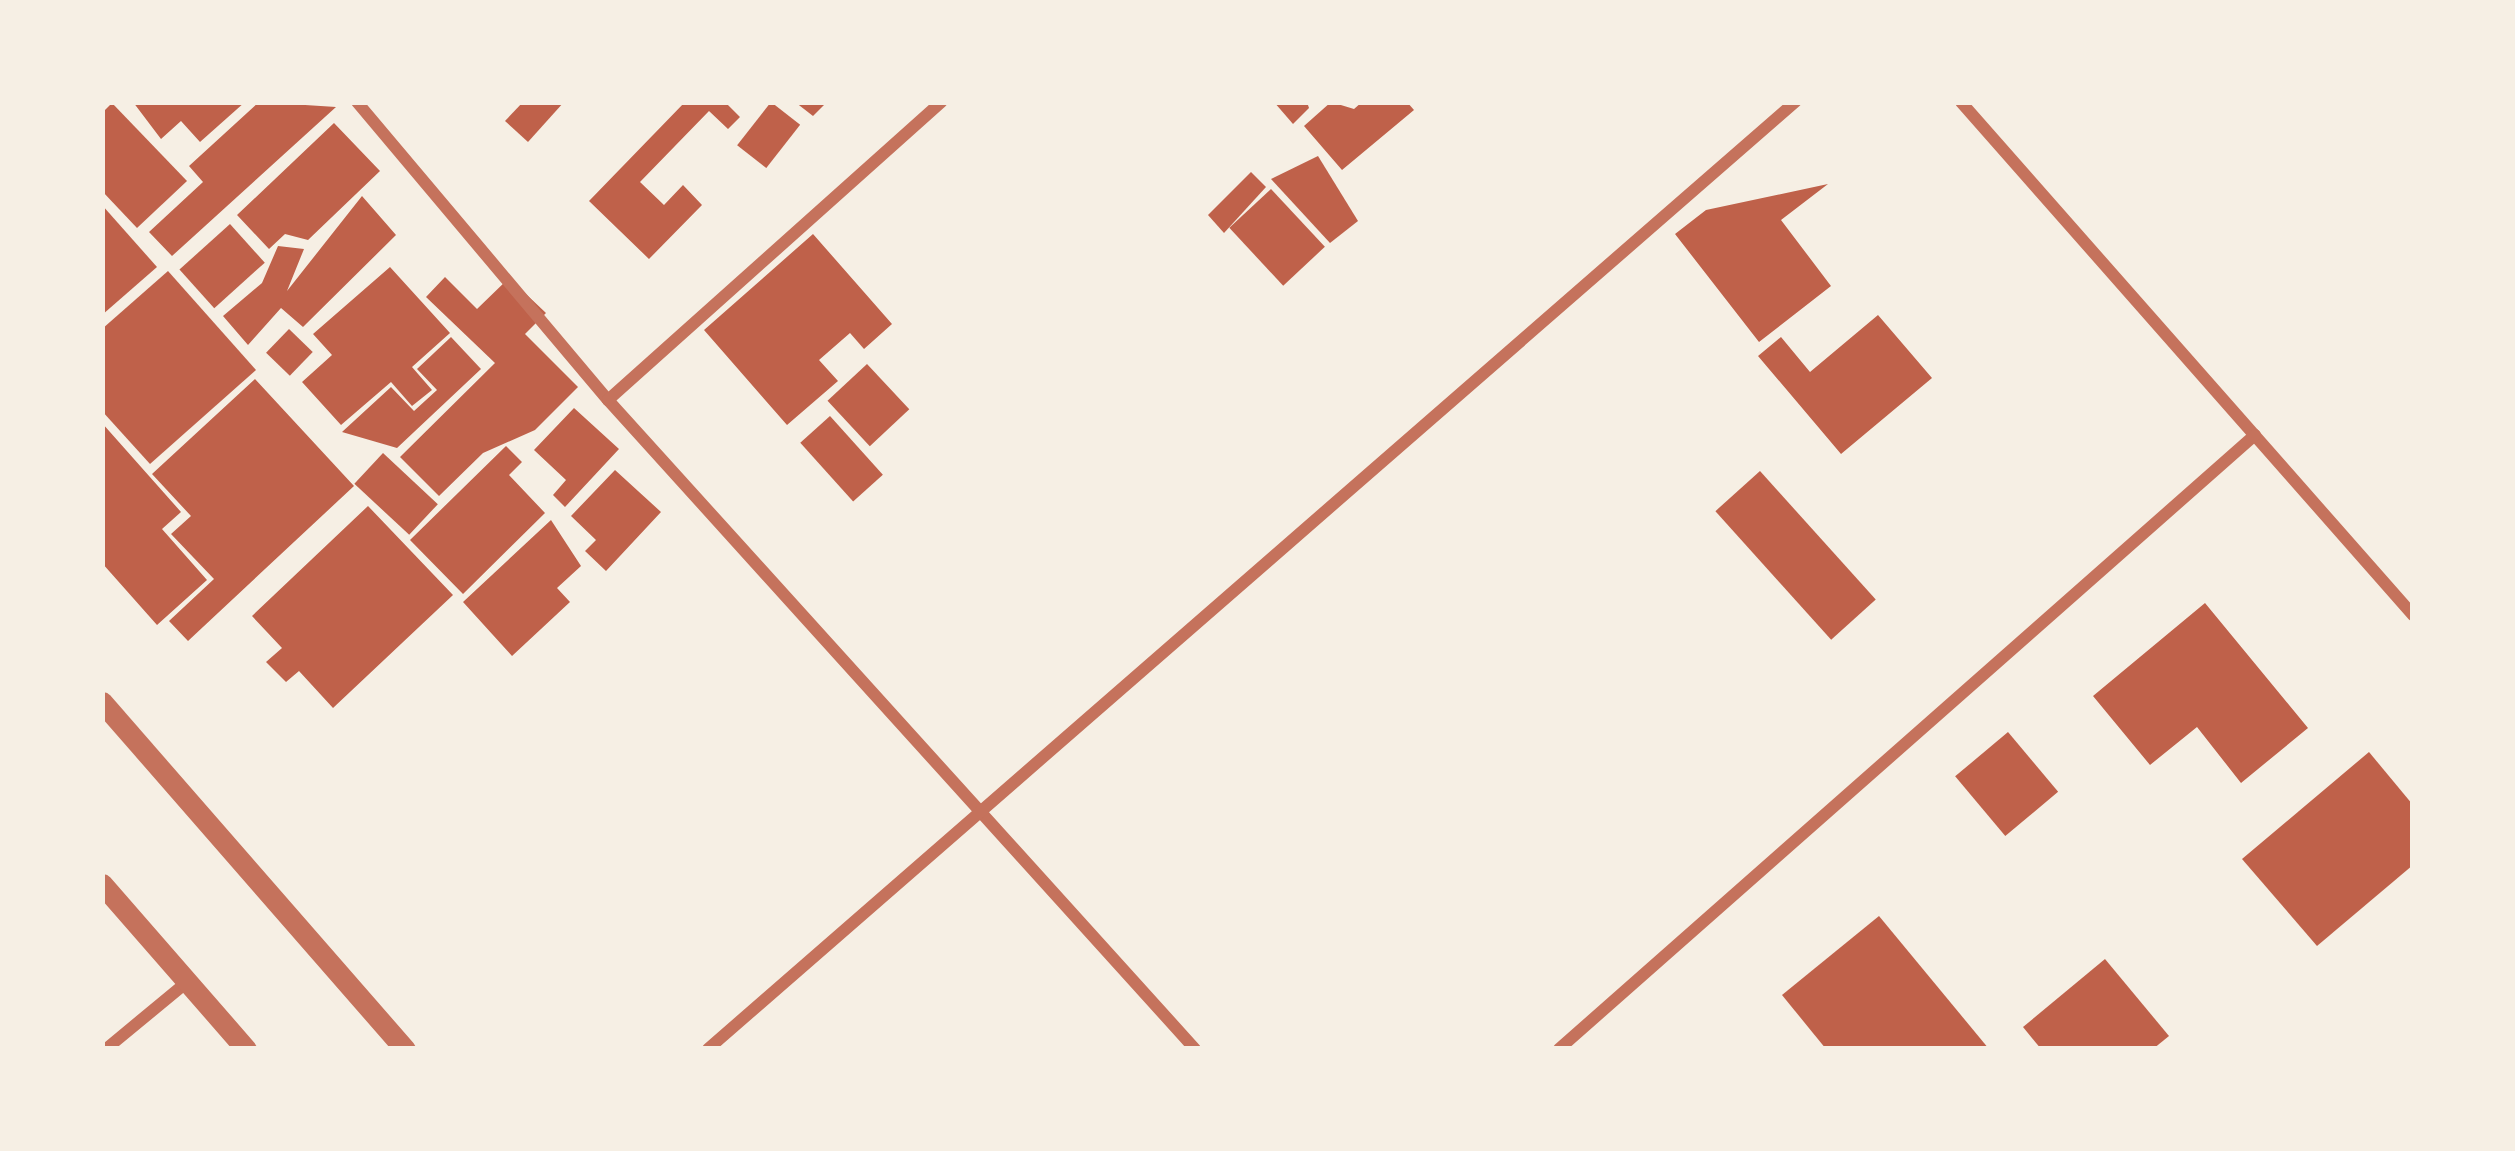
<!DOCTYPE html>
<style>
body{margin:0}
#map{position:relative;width:2515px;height:1151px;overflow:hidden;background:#f6efe4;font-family:Commissioner,sans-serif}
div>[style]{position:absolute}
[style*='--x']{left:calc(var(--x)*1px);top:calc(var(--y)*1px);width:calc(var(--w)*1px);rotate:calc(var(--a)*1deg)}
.building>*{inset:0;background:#bf614a;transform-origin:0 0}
.minor>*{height:12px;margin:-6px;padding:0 6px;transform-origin:6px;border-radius:6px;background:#c5725c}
.tertiary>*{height:21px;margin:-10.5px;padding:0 10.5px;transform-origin:10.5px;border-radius:10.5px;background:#c5725c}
span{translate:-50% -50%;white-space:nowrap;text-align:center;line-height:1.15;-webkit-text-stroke:9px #f6efe4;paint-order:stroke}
.frame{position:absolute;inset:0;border:105px solid #f6efe4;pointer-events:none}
</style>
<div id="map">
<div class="building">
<div style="clip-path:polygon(133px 102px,245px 102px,200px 142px,181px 121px,161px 139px)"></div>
<div style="clip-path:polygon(259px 102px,336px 107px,172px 256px,149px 232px,203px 182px,189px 166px)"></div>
<div style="clip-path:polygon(523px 102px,564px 102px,528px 142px,505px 121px)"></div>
<div style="clip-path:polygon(685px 102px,725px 102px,740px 117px,728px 129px,709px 111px,640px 182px,664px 205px,683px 185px,702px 205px,649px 259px,589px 201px)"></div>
<div style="left:771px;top:102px;width:37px;height:55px;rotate:38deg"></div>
<div style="clip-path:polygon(795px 102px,827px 102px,813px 116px)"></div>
<div style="clip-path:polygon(1274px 102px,1307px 102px,1309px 108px,1293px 124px)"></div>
<div style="clip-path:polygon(1331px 102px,1354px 109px,1362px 102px,1407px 102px,1414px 110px,1342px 170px,1304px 126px)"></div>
<div style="clip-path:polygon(112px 103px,187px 181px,137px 228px,102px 191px,102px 113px)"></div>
<div style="clip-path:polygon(334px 123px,380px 171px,308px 240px,285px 234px,269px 249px,237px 215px)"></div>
<div style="clip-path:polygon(1318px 156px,1358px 221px,1330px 243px,1271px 179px)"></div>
<div style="clip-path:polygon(1251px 172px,1266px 187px,1224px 233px,1208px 215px)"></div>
<div style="clip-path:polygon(1828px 184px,1781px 220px,1831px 286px,1759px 342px,1675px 234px,1706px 210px)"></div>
<div style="left:1271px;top:189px;width:79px;height:57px;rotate:47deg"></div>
<div style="clip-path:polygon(362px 196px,396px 235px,303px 327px,281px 308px,248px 345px,223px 316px,262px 283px,278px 246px,304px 249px,287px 291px)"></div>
<div style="clip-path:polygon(102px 205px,157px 267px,102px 315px)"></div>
<div style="left:230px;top:224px;width:52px;height:68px;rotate:48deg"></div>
<div style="clip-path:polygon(813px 234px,892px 324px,864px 349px,850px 333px,819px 360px,838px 381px,787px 425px,704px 330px)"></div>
<div style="clip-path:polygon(390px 267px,450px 333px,412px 367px,432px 390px,412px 406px,391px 382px,341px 425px,302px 382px,332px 355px,313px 334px)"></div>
<div style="clip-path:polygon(168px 271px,256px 370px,150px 464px,102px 411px,102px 329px)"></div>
<div style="clip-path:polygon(445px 277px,477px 309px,509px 278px,546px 313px,525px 334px,578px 387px,535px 430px,483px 453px,439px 496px,400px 457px,495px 363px,426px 297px)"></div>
<div style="clip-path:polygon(1878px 315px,1932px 378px,1841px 454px,1758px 356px,1781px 337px,1810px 372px)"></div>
<div style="left:289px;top:329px;width:33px;height:33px;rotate:44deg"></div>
<div style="clip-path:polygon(451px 337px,481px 369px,397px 448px,342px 432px,391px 387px,414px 411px,437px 390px,417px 369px)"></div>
<div style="left:867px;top:364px;width:62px;height:54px;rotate:47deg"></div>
<div style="clip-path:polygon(255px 379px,354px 486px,188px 641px,169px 621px,214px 579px,171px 534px,191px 516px,152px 474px)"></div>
<div style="clip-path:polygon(574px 408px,619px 449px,565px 507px,553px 495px,566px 480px,534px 450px)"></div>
<div style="left:830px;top:416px;width:79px;height:40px;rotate:48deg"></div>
<div style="clip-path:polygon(102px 423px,181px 512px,162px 529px,207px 580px,157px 625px,102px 563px)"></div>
<div style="clip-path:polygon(506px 446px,522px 462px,509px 475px,545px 513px,463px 594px,410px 540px)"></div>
<div style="left:383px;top:453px;width:75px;height:42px;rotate:43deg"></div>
<div style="clip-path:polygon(615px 470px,661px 512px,606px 571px,585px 551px,596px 540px,571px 516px)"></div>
<div style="left:1760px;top:471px;width:173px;height:60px;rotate:48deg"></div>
<div style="clip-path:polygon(368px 506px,453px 595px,333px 708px,299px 671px,286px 682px,266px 662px,282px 648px,252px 616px)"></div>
<div style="clip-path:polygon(551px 520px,581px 566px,557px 588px,570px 602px,512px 656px,463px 602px)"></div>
<div style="clip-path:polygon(2205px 603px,2308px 728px,2241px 783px,2197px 727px,2150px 765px,2093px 696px)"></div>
<div style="left:2008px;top:732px;width:78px;height:69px;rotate:50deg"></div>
<div style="clip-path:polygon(2369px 752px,2413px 805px,2413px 865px,2317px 946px,2242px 859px)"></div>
<div style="clip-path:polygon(1879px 916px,1989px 1049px,1826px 1049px,1782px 995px)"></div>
<div style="clip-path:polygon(2105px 959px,2169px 1036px,2153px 1049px,2041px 1049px,2023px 1027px)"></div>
</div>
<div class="minor">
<div style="--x:357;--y:102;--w:390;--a:49.9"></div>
<div style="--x:608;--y:400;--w:875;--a:47.87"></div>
<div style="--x:1961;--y:102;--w:684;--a:48.62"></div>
<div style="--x:608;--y:400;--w:447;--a:-41.8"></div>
<div style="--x:106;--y:1049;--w:105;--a:-39.6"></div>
<div style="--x:708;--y:1049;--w:1442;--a:-41.06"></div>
<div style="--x:1559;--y:1049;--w:928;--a:-41.42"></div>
</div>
<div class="tertiary">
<div style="--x:102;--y:702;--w:461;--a:48.9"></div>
<div style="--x:102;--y:884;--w:219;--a:48.9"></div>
</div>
<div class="frame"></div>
</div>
